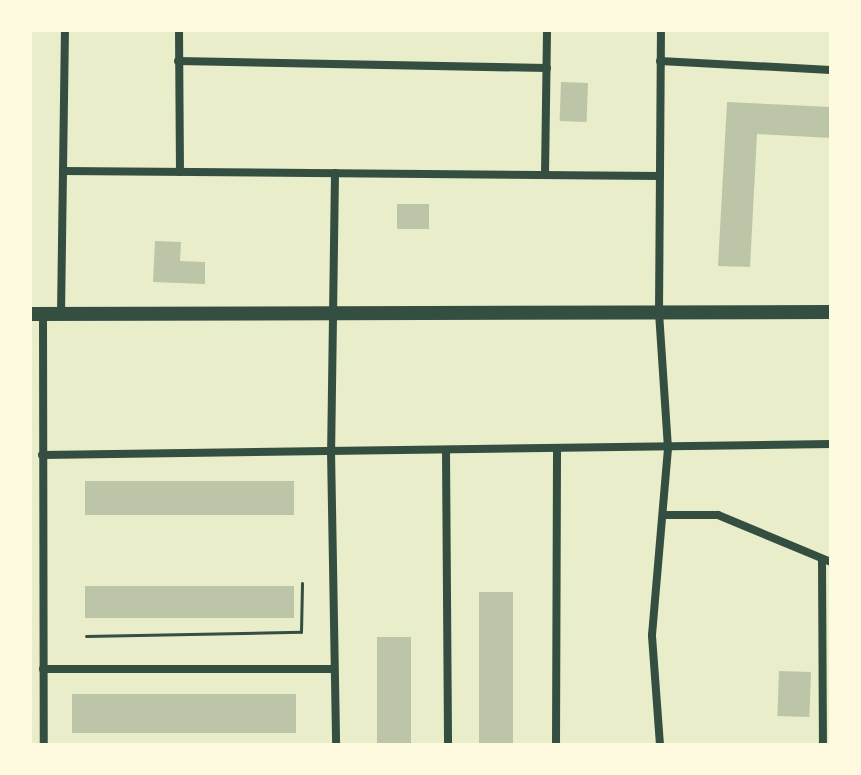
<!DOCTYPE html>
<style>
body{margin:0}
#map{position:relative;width:861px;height:775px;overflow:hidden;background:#e9edc9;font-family:"Nunito Sans",sans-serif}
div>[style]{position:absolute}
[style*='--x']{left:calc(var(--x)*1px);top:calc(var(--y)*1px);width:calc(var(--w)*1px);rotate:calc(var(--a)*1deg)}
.building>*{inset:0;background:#bcc5a7;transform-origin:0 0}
.path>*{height:3px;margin:-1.5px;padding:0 1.5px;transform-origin:1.5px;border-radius:1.5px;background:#344e41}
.minor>*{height:8px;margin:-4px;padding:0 4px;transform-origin:4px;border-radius:4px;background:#344e41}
.tertiary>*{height:14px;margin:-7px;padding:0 7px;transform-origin:7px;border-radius:7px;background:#344e41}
span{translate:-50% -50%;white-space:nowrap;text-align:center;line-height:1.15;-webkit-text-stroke:6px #fefae0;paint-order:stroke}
.frame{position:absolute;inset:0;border:32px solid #fefae0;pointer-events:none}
</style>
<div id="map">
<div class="building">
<div style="left:561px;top:82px;width:27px;height:39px;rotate:2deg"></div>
<div style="clip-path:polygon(727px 102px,831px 107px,831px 138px,757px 134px,750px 267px,718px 266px)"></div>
<div style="left:397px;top:204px;width:32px;height:25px"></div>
<div style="clip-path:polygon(155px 241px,181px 242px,180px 261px,205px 262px,205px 284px,153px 282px)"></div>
<div style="left:85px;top:481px;width:209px;height:34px"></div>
<div style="left:294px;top:586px;width:32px;height:209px;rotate:90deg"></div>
<div style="left:479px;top:592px;width:34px;height:153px"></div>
<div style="left:377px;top:637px;width:34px;height:108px"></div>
<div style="left:779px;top:671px;width:32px;height:45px;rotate:2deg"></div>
<div style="left:72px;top:694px;width:224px;height:39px"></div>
</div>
<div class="path">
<div style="--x:86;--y:636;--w:215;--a:-1.1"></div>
<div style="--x:301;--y:632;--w:49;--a:-88.8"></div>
</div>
<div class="minor">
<div style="--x:179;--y:30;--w:142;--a:89.6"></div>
<div style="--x:178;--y:61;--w:369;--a:1.1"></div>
<div style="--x:660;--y:61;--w:171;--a:3"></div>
<div style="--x:63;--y:171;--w:597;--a:0.48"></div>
<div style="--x:335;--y:173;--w:277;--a:90.8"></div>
<div style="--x:331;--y:450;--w:295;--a:89"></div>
<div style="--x:545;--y:175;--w:145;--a:-89.2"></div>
<div style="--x:43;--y:314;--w:431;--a:89.9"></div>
<div style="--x:61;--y:314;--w:284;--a:-89.2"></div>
<div style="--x:446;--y:452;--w:293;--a:89.6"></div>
<div style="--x:42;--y:455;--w:789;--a:-0.8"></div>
<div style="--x:666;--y:515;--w:52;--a:0"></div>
<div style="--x:718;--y:515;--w:122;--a:22.6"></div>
<div style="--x:822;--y:561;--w:184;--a:89.7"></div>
<div style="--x:43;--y:669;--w:291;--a:0"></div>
<div style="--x:556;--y:745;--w:295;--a:-89.8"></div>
<div style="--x:660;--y:745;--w:110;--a:-94.2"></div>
<div style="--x:652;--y:635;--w:188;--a:-85.1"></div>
<div style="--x:668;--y:448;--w:135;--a:-93.8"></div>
<div style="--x:659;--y:313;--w:283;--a:-89.6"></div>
</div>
<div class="tertiary">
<div style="--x:30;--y:314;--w:801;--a:-0.14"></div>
</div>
<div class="frame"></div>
</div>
